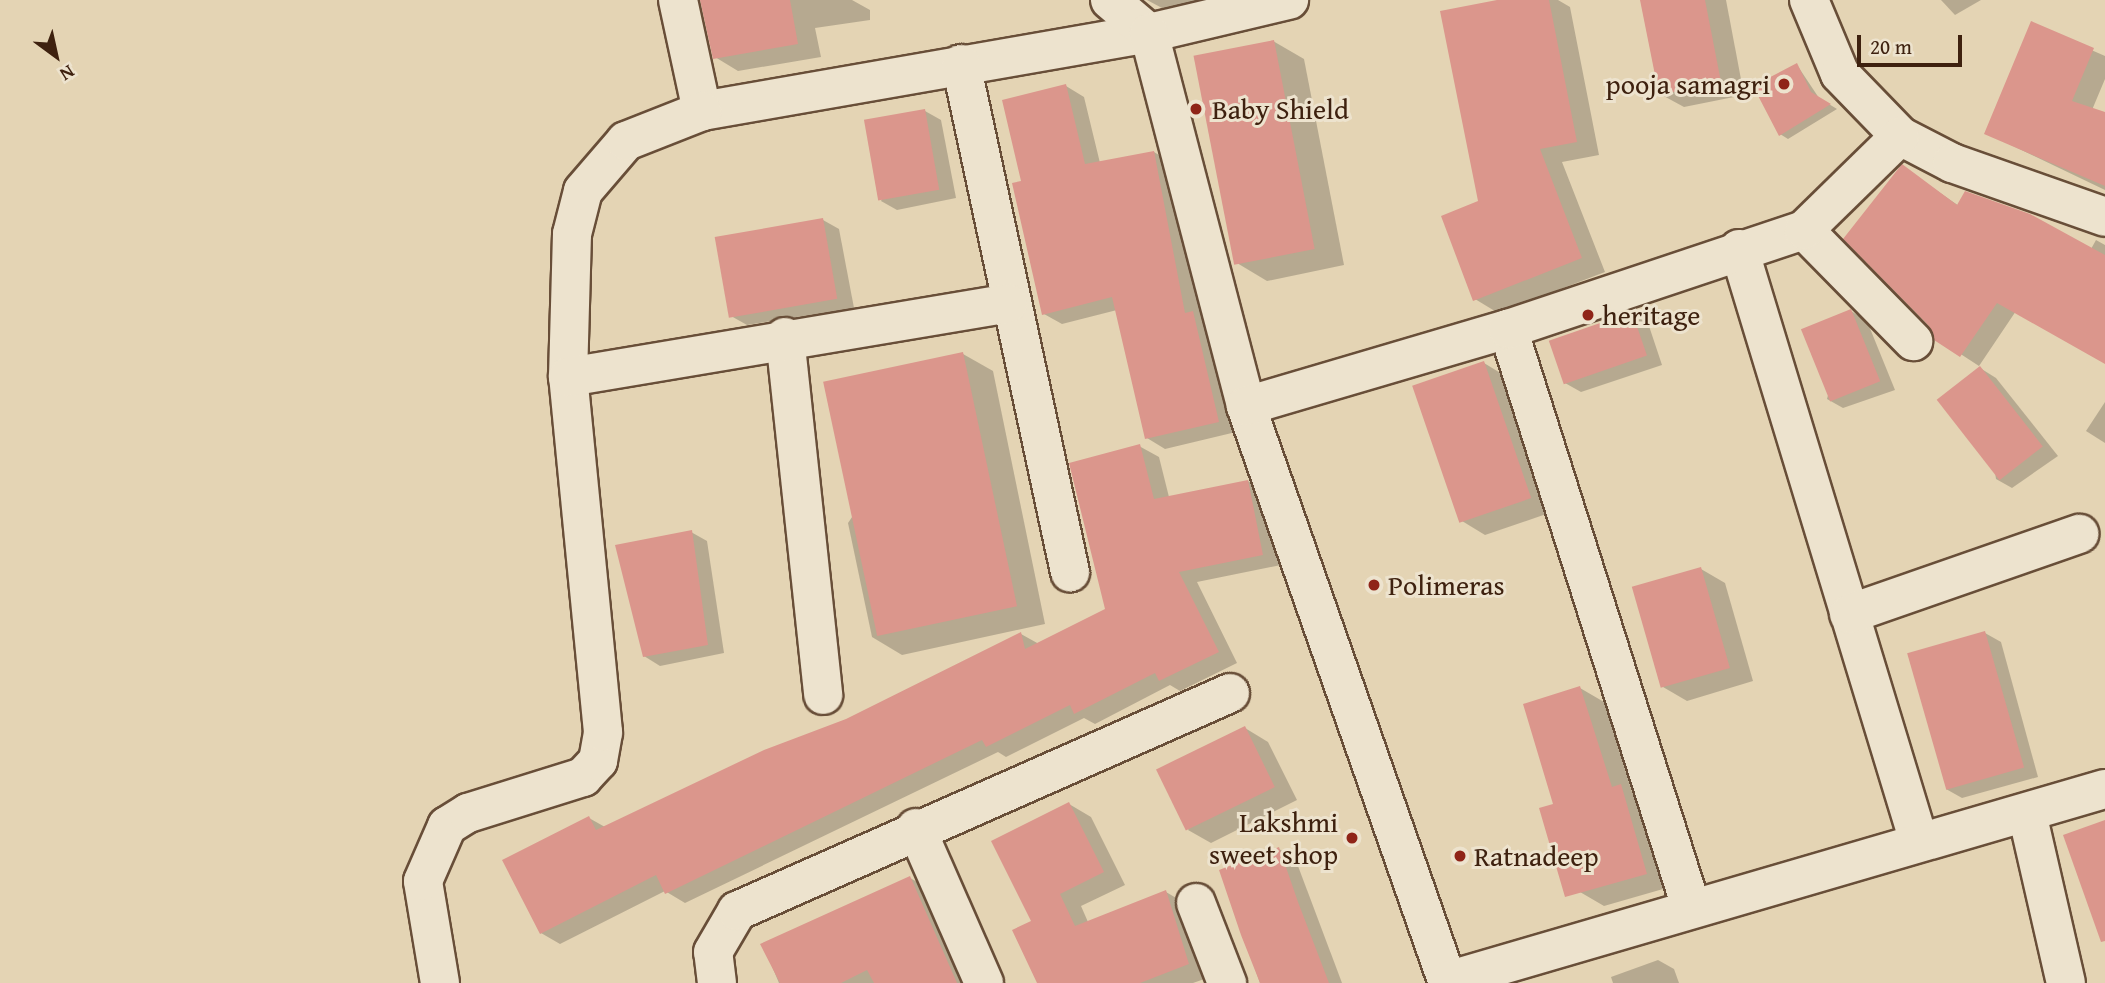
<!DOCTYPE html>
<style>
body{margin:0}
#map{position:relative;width:2105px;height:983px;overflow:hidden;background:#e4d4b4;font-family:"Gentium Book Plus",serif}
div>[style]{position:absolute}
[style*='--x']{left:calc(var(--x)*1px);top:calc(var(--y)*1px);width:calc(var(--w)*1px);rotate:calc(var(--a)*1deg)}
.shadow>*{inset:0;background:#0003}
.building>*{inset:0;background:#db968c;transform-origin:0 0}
.roads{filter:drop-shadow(2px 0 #684e38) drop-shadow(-2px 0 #684e38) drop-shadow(0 2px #684e38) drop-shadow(0 -2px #684e38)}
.minor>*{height:38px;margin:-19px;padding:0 19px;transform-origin:19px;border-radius:19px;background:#ede3ce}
.dots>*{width:19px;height:19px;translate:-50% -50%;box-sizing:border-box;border:4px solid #ede3ce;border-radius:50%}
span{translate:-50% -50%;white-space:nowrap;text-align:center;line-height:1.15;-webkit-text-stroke:6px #ede3ce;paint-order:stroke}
.poi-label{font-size:28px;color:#3e210f}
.right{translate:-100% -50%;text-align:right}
.left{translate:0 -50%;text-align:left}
.north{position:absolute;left:21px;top:21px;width:70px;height:70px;-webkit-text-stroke:5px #ede3ce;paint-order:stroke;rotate:147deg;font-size:19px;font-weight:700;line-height:28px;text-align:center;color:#3e210f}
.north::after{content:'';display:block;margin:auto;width:24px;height:32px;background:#3e210f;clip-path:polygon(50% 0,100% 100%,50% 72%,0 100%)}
.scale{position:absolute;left:1857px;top:35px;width:105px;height:32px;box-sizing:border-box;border:4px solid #3e210f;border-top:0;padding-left:9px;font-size:21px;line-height:24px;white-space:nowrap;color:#3e210f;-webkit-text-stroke:5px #ede3ce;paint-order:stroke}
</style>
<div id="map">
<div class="shadow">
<div style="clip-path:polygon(702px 0,852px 0,870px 10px,870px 20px,815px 28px,821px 57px,738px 71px,715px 57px)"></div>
<div style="clip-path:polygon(1147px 0,1203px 0,1162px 8px)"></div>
<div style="clip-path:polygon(1511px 0,1558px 0,1570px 7px,1599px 155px,1562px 162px,1605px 272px,1498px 313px,1475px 299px,1480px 202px)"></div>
<div style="clip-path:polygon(1642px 0,1726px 0,1744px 95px,1684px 107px,1660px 94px)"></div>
<div style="clip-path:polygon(1941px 0,1981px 0,1955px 15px)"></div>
<div style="clip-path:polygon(2032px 24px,2105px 56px,2105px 79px,2092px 110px,2105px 115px,2105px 190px,1986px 133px)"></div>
<div style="clip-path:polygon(1273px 41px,1304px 59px,1344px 265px,1267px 281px,1237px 263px)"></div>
<div style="clip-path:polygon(1797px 65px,1819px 98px,1837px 109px,1788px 139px,1780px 134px)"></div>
<div style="clip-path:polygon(1066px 86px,1084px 97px,1100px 163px,1154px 152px,1172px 163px,1202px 318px,1211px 323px,1236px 432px,1165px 449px,1147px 438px,1117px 310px,1062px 324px,1044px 314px,1023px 182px)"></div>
<div style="clip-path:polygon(925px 111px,941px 120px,956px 198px,897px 210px,881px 201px)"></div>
<div style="clip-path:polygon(1903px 167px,1959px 206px,2091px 249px,2096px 240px,2105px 245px,2105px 362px,2016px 311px,1979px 366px,1936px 338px)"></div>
<div style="clip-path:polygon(823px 220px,839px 229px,854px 308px,747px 325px,731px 316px)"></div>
<div style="clip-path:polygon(1851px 311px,1867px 321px,1895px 390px,1843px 408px,1827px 399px)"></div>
<div style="clip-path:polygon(1632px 314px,1648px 323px,1662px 365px,1581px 392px,1565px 383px)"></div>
<div style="clip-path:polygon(963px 354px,993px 371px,1045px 624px,902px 655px,872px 637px,848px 523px)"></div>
<div style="clip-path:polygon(1484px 363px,1507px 377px,1555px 511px,1485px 535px,1462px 521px)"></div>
<div style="clip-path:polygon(1980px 368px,1996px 378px,2058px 456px,2012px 488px,1996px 479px)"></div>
<div style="clip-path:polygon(2105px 402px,2105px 443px,2086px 431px)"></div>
<div style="clip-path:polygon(1139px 446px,1159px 457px,1169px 497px,1248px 481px,1267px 492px,1281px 565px,1197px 582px,1237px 663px,1180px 691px,1170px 685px,1095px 724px,1084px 718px,1006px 757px,998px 752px,685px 903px,665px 891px,560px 944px,541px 933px,589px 818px,605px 827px,847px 721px,1021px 634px,1039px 644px,1108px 609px)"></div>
<div style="clip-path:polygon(691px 532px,707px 541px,724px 653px,660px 666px,644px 656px)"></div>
<div style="clip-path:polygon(1701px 569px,1725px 583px,1753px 681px,1687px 701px,1663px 687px)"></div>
<div style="clip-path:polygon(1985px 633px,2001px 642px,2038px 777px,1962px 798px,1946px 789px)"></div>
<div style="clip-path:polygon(1580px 688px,1604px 702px,1632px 792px,1645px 800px,1670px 887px,1604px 906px,1580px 892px,1556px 805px)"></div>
<div style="clip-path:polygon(1245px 728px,1268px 742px,1297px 800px,1211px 843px,1188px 830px)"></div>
<div style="clip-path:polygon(1069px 804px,1091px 817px,1125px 885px,1081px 906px,1088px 922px,1166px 892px,1188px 905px,1210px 977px,1193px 983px,1039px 983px,1033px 922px)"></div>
<div style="clip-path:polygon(1279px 849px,1295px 858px,1342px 983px,1260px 983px,1221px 871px)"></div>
<div style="clip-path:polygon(910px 878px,928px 888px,971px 983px,779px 983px,763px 945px)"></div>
<div style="clip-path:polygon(1658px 960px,1674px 969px,1679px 983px,1613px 983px,1611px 977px)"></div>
</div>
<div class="building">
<div style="clip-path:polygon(700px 0,790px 0,798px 44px,713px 59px)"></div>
<div style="clip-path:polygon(1497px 0,1549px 0,1577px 142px,1540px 149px,1582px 258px,1473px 301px,1441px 216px,1478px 201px,1440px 11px)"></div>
<div style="clip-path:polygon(1640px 0,1705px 0,1721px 82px,1659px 95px)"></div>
<div style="clip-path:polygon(2031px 21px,2094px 48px,2072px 101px,2105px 112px,2105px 186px,1984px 134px)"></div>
<div style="left:1274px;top:40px;width:213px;height:82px;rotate:79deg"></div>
<div style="clip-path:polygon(1797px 63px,1811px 92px,1831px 104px,1779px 136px,1753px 86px)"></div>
<div style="clip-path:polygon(1066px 84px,1085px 164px,1154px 151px,1185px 313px,1193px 311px,1219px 422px,1145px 439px,1112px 297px,1042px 315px,1012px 183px,1021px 181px,1002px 100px)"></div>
<div style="left:925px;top:109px;width:82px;height:62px;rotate:80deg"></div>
<div style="clip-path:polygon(1902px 164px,1957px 205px,1965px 191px,2030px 214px,2105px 255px,2105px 364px,1997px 303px,1960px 357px,1934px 340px,1929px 326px,1843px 239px)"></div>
<div style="left:823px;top:218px;width:82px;height:110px;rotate:80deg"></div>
<div style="left:1851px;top:309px;width:78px;height:54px;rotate:68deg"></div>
<div style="left:1632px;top:312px;width:46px;height:88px;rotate:71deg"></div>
<div style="left:963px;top:352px;width:260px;height:143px;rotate:78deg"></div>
<div style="left:1484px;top:361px;width:145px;height:76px;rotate:71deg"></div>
<div style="left:1980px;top:366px;width:102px;height:55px;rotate:52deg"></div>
<div style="clip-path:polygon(1140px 444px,1154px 499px,1248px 480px,1263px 555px,1179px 572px,1219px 652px,1159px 681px,1155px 673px,1074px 714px,1070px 705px,986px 747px,982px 740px,665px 894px,656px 875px,540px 934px,502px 860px,589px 816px,596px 830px,764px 750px,846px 719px,1021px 632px,1025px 649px,1105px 609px,1069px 463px)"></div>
<div style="clip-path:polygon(692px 530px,708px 645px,643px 657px,615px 545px)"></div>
<div style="left:1701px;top:567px;width:105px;height:72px;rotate:74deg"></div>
<div style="left:1985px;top:631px;width:142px;height:81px;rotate:74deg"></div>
<div style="clip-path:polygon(1580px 686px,1612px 787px,1621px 784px,1647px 874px,1565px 897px,1539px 808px,1553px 804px,1523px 704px)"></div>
<div style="left:1245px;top:726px;width:68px;height:99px;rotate:64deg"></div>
<div style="clip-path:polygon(1069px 802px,1104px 872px,1060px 894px,1075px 926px,1166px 890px,1189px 964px,1140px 983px,1037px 983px,1012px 930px,1031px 921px,991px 841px)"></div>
<div style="clip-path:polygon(2105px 820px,2105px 941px,2101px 942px,2063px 835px)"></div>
<div style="clip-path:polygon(1279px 847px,1298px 902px,1329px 983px,1260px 983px,1241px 935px,1219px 870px)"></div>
<div style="clip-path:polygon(910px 876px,957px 983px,874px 983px,867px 970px,841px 983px,780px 983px,760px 944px)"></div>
</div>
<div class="roads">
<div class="minor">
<div style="--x:678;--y:0;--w:114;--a:77.8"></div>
<div style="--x:702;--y:111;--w:454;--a:-9.9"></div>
<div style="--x:1149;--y:33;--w:144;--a:-13.3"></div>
<div style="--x:1110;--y:0;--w:51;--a:40.2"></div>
<div style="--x:1149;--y:33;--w:385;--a:75.4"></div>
<div style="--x:1246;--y:406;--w:611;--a:70.71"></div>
<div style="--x:1809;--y:0;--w:80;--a:67.3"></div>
<div style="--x:1840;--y:74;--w:86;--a:45.9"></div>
<div style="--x:1900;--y:136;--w:59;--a:27.4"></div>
<div style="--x:1952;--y:163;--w:162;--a:19.4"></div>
<div style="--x:961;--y:64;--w:520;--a:77.89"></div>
<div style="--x:1804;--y:230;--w:156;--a:45.5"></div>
<div style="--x:1739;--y:249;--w:620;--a:73.11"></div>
<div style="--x:1508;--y:329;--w:606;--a:72.43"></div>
<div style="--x:785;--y:337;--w:360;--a:83.9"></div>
<div style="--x:568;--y:377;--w:143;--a:-88.4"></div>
<div style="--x:572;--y:234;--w:44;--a:-75.7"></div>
<div style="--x:583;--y:191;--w:66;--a:-49.3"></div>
<div style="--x:626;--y:141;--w:82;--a:-21.5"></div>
<div style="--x:1246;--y:406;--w:273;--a:-16.4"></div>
<div style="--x:1508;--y:329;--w:312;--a:-18.5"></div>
<div style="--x:1804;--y:230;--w:134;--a:-44.4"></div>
<div style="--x:1849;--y:614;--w:244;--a:-19.2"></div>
<div style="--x:2027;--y:813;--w:174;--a:77.1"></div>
<div style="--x:916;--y:828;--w:169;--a:66.3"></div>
<div style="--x:1196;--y:903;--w:86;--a:68.8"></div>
<div style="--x:1447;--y:981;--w:685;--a:-16.27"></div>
<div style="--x:440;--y:983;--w:103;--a:-99.5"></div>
<div style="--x:423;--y:881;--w:60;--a:-66.4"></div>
<div style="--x:447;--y:826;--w:25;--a:-32"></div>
<div style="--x:468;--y:813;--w:121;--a:-17.4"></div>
<div style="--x:583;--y:777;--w:22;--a:-47"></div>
<div style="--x:598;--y:761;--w:29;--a:-80"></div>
<div style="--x:603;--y:732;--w:357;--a:-95.6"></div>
<div style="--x:568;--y:377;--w:446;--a:-9.5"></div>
<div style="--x:717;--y:983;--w:31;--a:-97"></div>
<div style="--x:713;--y:952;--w:48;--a:-59.7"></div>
<div style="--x:737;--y:911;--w:539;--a:-23.85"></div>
</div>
</div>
<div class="dots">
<div style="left:1784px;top:84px;background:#8f2418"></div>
<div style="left:1196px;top:109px;background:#8f2418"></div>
<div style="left:1588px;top:315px;background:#8f2418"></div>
<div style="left:1374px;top:585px;background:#8f2418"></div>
<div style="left:1352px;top:838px;background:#8f2418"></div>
<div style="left:1460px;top:856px;background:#8f2418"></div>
</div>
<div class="poi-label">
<span class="right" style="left:1770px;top:84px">pooja samagri</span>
<span class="left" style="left:1212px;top:109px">Baby Shield</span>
<span class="left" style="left:1602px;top:315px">heritage</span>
<span class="left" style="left:1388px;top:585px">Polimeras</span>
<span class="right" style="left:1338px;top:838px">Lakshmi<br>sweet shop</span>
<span class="left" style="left:1474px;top:856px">Ratnadeep</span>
</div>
<div class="north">N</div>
<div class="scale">20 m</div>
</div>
